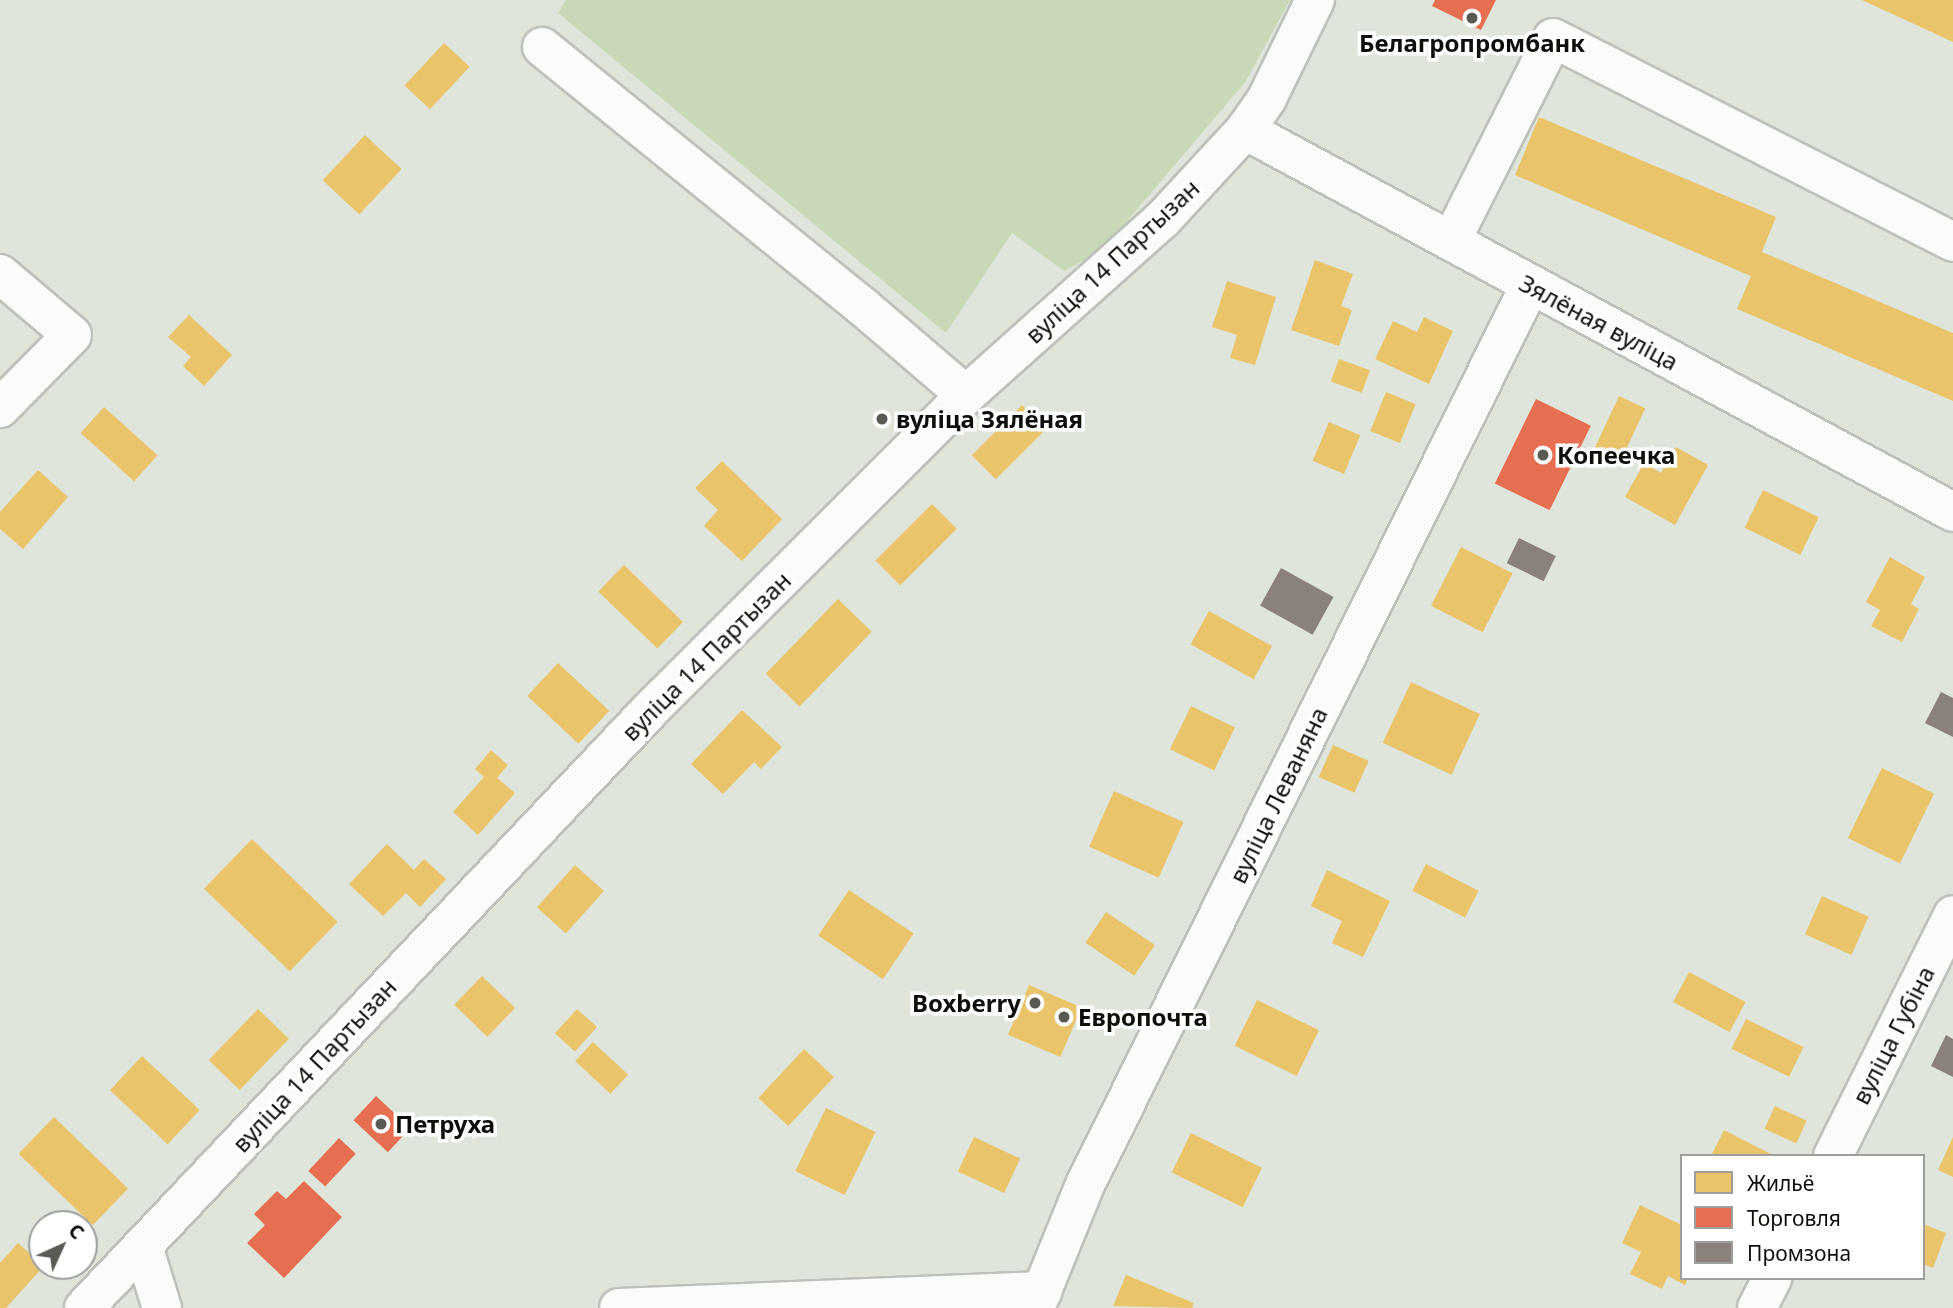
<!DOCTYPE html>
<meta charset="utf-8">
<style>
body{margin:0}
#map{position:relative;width:1953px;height:1308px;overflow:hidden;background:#e0e5db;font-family:"Noto Sans",sans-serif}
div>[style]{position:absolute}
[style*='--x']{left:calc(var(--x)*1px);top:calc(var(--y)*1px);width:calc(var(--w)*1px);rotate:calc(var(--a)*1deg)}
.green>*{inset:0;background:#c9d9b8}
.homes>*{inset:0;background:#e9c46a;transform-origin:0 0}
.shops>*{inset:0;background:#e76f51;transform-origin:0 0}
.industry>*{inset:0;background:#8a817c;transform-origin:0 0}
.roads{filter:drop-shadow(2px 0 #bdc1ba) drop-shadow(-2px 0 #bdc1ba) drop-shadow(0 2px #bdc1ba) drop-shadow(0 -2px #bdc1ba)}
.minor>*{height:38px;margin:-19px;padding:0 19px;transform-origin:19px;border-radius:19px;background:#fafbfa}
.major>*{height:38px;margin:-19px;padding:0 19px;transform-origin:19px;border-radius:19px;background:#fafbfa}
.dots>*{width:19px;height:19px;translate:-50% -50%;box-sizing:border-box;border:4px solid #fff;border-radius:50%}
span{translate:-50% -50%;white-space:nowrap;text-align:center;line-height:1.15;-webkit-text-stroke:7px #fff;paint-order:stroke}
.poi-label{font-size:24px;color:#0d100a;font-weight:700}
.left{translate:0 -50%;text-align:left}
.right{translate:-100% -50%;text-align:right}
.street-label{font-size:24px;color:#0d100a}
.legend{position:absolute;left:1680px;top:1154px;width:245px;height:126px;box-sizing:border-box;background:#fff;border:2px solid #9e9f9d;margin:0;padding:9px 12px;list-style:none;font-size:21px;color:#0d100a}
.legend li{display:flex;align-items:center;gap:14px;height:35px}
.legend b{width:35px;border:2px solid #9e9f9d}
.north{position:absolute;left:28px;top:1210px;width:70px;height:70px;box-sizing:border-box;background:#fff;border:2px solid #9e9f9d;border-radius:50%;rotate:45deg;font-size:19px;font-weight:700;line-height:28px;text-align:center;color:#0d100a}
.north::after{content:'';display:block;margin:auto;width:24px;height:32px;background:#575b53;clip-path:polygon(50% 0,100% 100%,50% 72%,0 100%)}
</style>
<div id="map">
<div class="green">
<div style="clip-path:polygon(566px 0,1290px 0,1246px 81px,1101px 252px,1064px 271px,1012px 233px,946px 333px,558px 13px)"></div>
</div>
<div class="homes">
<div style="clip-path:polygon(1862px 0,1953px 0,1953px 42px)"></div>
<div style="left:444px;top:43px;width:35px;height:58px;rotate:43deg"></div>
<div style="clip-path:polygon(1539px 117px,1776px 217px,1762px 252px,1953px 333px,1953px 401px,1737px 309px,1751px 276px,1515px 175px)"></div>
<div style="left:365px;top:135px;width:50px;height:62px;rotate:43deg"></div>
<div style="clip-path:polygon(1315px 260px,1353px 274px,1341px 306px,1352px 310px,1339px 346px,1291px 330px)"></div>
<div style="clip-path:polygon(1227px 281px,1276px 297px,1255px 365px,1230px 358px,1237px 335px,1212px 327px)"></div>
<div style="clip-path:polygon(189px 315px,232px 355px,204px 386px,183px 366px,191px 357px,168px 337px)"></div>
<div style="clip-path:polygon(1424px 317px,1453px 331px,1429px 384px,1375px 359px,1393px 321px,1417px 332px)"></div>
<div style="left:1339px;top:359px;width:33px;height:24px;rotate:20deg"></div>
<div style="left:1386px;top:392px;width:32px;height:42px;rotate:22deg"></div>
<div style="left:1619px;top:396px;width:29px;height:61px;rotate:25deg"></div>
<div style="left:1022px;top:405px;width:34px;height:71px;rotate:45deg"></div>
<div style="left:104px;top:407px;width:72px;height:35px;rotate:42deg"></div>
<div style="left:1329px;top:422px;width:34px;height:42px;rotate:23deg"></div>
<div style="clip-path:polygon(1676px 447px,1708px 465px,1675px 525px,1625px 497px,1644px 463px,1661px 473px)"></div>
<div style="clip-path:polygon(722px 461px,782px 519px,742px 561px,704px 526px,718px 510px,695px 488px)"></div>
<div style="clip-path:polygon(38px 470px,68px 497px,23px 549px,0 529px,0 512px)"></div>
<div style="left:1763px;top:490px;width:62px;height:42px;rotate:26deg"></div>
<div style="left:932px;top:504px;width:35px;height:80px;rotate:45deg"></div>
<div style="left:1461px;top:547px;width:58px;height:66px;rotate:27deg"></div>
<div style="clip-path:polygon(1890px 557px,1925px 577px,1911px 604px,1919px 609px,1902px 642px,1871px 626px,1880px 610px,1866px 602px)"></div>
<div style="left:624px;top:565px;width:82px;height:37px;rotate:44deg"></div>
<div style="left:838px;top:599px;width:47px;height:104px;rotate:44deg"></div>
<div style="left:1209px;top:611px;width:72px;height:38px;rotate:29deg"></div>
<div style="left:558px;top:663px;width:70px;height:45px;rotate:43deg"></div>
<div style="left:1411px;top:682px;width:76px;height:67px;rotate:25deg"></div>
<div style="left:1191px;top:706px;width:49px;height:48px;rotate:26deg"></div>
<div style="clip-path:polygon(742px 710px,782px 747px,761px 769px,754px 762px,723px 794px,691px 764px)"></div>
<div style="left:1333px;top:745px;width:39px;height:35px;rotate:24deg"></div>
<div style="clip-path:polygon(491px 750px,508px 765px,497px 778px,515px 793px,478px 835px,453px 812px,484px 777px,475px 769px)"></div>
<div style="left:1882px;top:768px;width:58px;height:78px;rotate:26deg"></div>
<div style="left:1114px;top:791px;width:76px;height:61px;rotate:24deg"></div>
<div style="left:252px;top:839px;width:119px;height:69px;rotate:44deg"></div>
<div style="clip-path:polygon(387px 844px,414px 870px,424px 859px,446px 879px,420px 907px,406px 893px,383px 916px,349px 884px)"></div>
<div style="left:1426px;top:864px;width:59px;height:30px;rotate:27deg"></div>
<div style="left:575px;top:865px;width:39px;height:57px;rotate:42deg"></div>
<div style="clip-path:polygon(1327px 870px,1390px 901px,1363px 957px,1332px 943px,1342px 921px,1311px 906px)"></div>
<div style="left:849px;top:890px;width:78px;height:55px;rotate:34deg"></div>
<div style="left:1822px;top:896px;width:51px;height:42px;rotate:24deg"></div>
<div style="left:1106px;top:912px;width:59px;height:37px;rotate:34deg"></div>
<div style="left:1689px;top:972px;width:64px;height:34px;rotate:28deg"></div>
<div style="left:482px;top:976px;width:46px;height:40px;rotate:44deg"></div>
<div style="left:1029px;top:985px;width:57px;height:54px;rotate:23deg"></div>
<div style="left:1257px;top:1000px;width:69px;height:51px;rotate:26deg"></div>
<div style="left:258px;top:1009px;width:43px;height:71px;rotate:44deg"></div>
<div style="left:577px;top:1009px;width:27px;height:33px;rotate:42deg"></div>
<div style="left:1746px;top:1019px;width:64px;height:33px;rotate:26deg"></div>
<div style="left:593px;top:1042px;width:48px;height:26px;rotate:43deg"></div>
<div style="left:804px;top:1049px;width:41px;height:67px;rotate:43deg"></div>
<div style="left:142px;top:1056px;width:79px;height:47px;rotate:43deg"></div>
<div style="left:1775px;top:1106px;width:35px;height:25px;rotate:25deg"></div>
<div style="left:826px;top:1108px;width:55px;height:70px;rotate:26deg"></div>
<div style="left:54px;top:1117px;width:103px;height:51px;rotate:44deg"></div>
<div style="clip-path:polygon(1724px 1130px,1775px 1156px,1711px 1156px)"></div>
<div style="left:1191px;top:1133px;width:79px;height:44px;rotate:26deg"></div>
<div style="left:974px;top:1137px;width:51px;height:38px;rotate:25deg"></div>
<div style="clip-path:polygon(1953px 1137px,1953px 1177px,1938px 1170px)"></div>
<div style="clip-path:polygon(1640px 1205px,1682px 1225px,1682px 1278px,1688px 1278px,1685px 1285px,1668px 1276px,1662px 1289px,1630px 1274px,1641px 1252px,1622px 1243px)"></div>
<div style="clip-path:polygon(1923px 1224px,1946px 1233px,1933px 1268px,1923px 1264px)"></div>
<div style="clip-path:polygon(18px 1243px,44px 1266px,6px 1308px,0 1308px,0 1263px)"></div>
<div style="clip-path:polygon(1126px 1275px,1194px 1303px,1192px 1308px,1113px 1306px)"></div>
</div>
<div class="shops">
<div style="clip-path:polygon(1435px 0,1496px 0,1481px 30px,1432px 6px)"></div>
<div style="left:1536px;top:399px;width:61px;height:94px;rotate:26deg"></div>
<div style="left:376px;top:1096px;width:47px;height:33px;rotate:43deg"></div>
<div style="left:339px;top:1138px;width:23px;height:45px;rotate:43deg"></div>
<div style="clip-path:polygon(304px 1181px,342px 1217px,284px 1278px,247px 1243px,265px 1225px,254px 1214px,277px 1191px,286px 1199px)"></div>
</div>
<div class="industry">
<div style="left:1519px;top:538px;width:41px;height:28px;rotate:26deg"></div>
<div style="left:1281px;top:568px;width:60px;height:43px;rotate:29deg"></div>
<div style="clip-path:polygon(1941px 692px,1953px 698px,1953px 737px,1925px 723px)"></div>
<div style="clip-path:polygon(1946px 1035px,1953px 1039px,1953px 1077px,1931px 1066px)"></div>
</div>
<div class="roads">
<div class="minor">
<div style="--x:542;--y:47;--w:412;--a:39"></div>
<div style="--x:862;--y:306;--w:137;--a:40.6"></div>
<div style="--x:1451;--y:241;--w:227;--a:-63.3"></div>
<div style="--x:1553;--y:38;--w:449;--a:27"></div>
<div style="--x:0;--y:274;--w:94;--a:40.3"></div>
<div style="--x:72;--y:335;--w:103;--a:134.6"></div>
<div style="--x:1833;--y:1156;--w:269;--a:-63.5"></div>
<div style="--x:143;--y:1246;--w:65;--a:73"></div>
<div style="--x:619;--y:1308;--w:424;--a:-2.3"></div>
<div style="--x:1035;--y:1308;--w:133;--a:-67.9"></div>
<div style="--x:1085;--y:1185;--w:1004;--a:-63.69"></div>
<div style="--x:1757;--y:1308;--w:34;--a:-63"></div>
</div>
<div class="major">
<div style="--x:1245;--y:130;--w:804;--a:28.35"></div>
<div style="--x:84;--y:1308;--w:823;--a:-46.57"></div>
<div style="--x:650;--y:710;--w:446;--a:-44.9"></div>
<div style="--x:966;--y:395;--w:263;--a:-41.8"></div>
<div style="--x:1162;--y:220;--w:122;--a:-47.3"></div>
<div style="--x:1245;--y:130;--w:39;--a:-55"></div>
<div style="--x:1267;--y:98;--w:109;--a:-63.9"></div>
</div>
</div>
<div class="dots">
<div style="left:1472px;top:18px;background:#575b53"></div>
<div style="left:882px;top:419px;background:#575b53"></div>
<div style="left:1543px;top:455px;background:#575b53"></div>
<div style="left:1035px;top:1003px;background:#575b53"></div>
<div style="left:1064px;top:1017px;background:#575b53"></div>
<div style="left:381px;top:1124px;background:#575b53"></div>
</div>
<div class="poi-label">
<span style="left:1472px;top:43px">Белагропромбанк</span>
<span class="left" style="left:896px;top:419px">вуліца Зялёная</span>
<span class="left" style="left:1557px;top:455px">Копеечка</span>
<span class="right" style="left:1021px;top:1003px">Boxberry</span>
<span class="left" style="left:1078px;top:1017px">Европочта</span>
<span class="left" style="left:395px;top:1124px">Петруха</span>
</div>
<div class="street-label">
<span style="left:1112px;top:261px;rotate:-43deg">вуліца 14 Партызан</span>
<span style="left:1599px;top:322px;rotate:28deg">Зялёная вуліца</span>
<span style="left:706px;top:656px;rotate:-45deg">вуліца 14 Партызан</span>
<span style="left:1278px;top:795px;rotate:-64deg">вуліца Леваняна</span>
<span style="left:1893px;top:1035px;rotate:-63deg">вуліца Губіна</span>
<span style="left:314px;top:1065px;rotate:-47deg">вуліца 14 Партызан</span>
</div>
<ul class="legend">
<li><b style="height:19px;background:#e9c46a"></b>Жильё</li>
<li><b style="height:19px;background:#e76f51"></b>Торговля</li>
<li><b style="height:19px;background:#8a817c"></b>Промзона</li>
</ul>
<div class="north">С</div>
</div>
